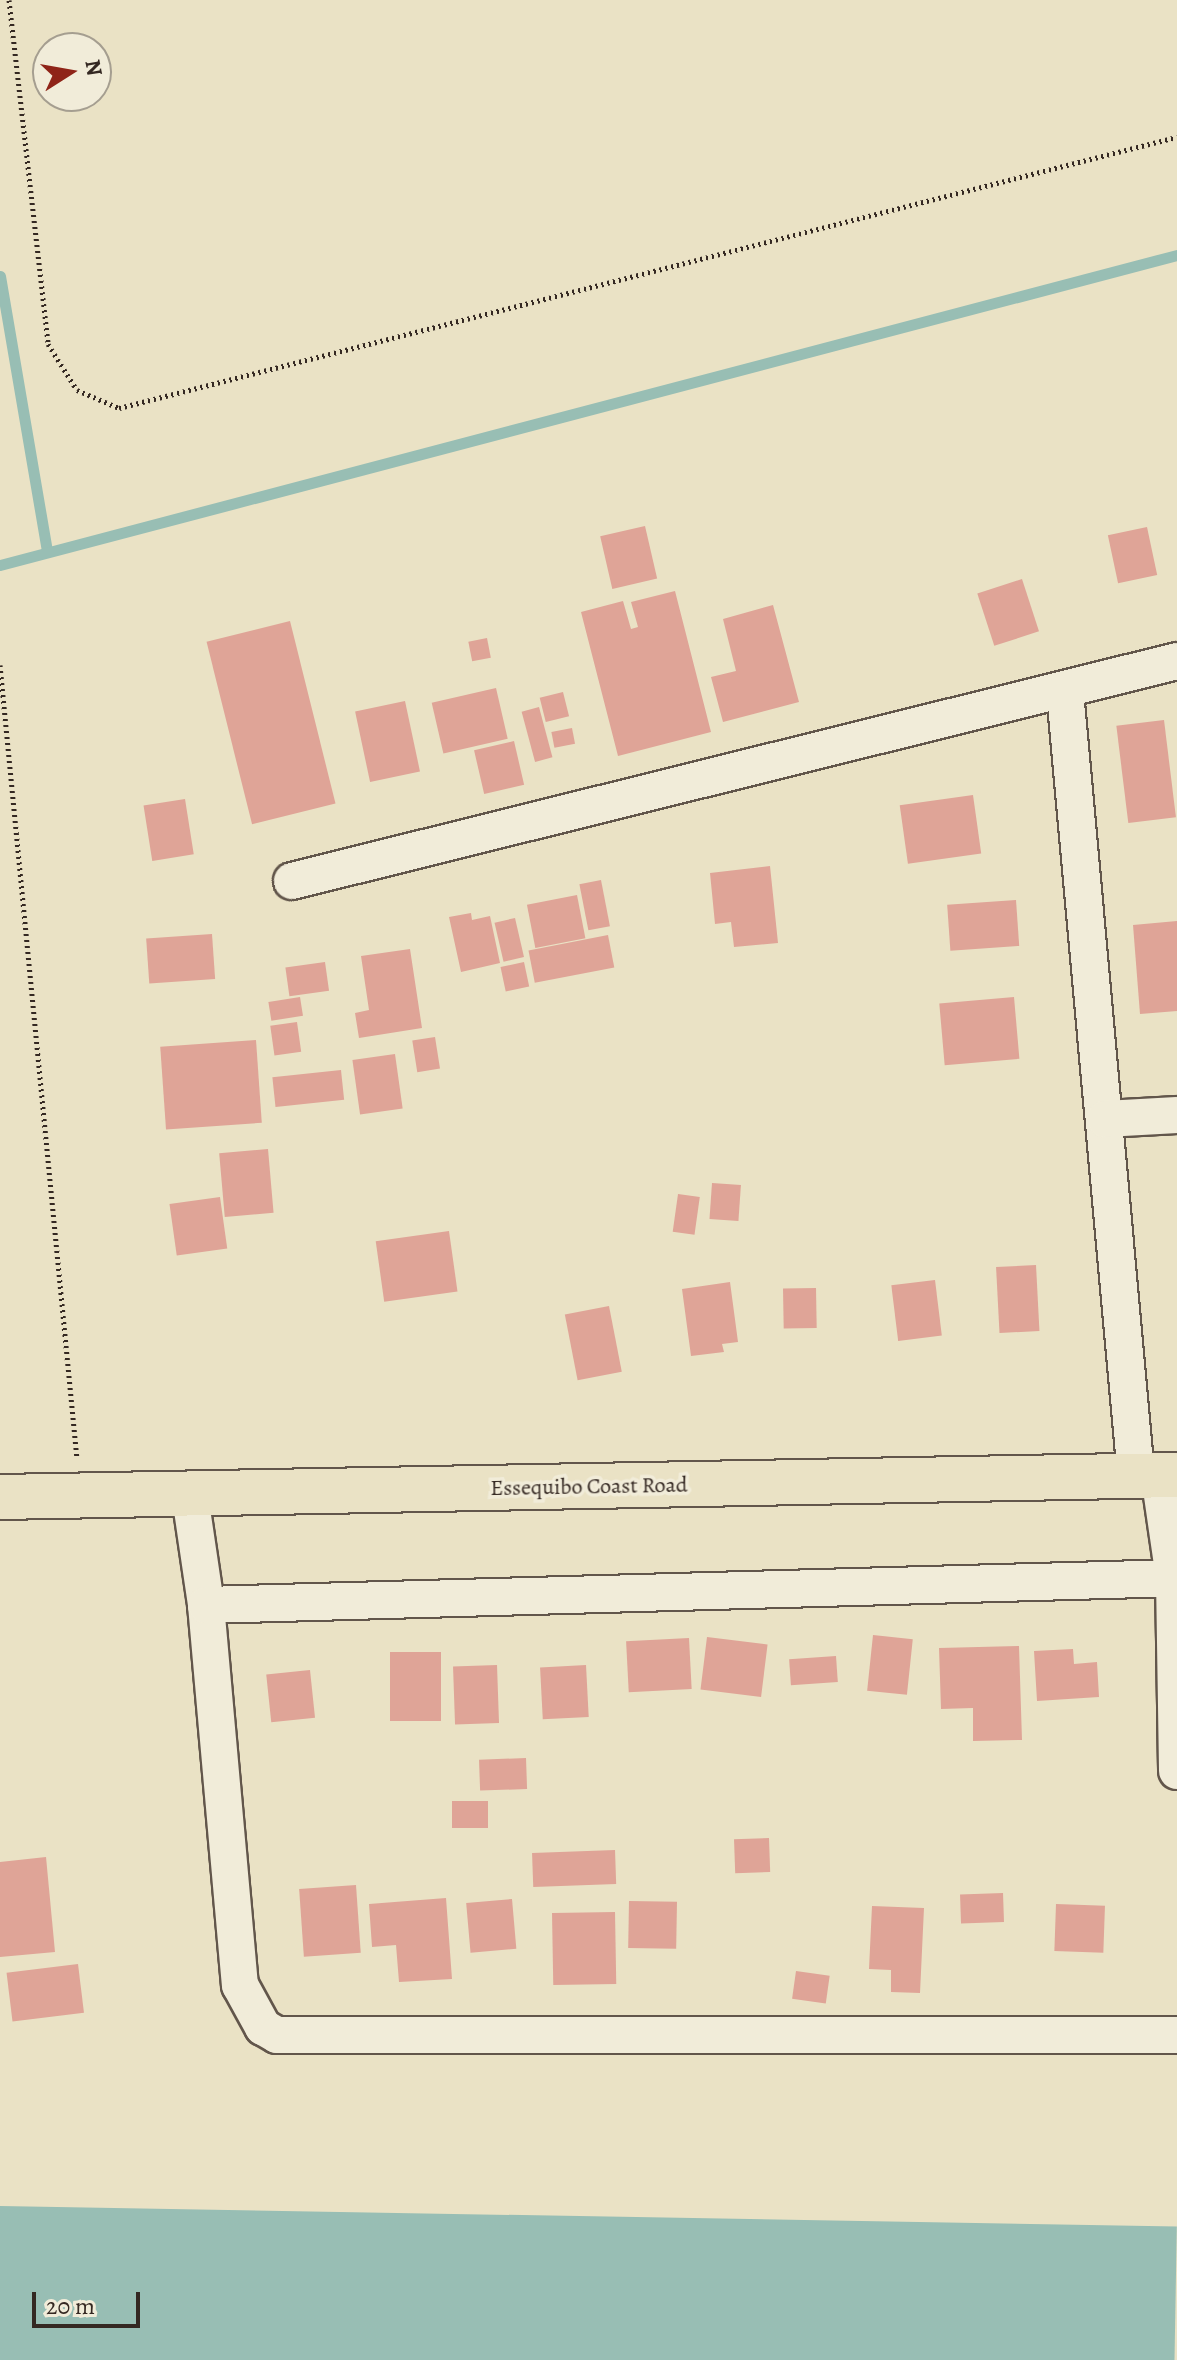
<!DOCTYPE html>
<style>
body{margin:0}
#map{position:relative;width:1177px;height:2360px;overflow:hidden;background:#eae2c5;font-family:Alegreya,serif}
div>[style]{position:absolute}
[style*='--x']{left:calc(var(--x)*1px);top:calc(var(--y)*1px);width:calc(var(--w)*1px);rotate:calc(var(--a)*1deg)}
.water>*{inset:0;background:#98beb4;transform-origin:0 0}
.stream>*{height:11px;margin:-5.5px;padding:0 5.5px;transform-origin:5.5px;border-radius:5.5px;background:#98beb4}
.building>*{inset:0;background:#dfa497;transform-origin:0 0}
.path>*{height:5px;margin-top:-2.5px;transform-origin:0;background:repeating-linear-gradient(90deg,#342822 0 2px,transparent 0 6px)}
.roads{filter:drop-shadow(2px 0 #62564b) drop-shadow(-2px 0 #62564b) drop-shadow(0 2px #62564b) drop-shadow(0 -2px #62564b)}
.minor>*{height:36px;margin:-18px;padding:0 18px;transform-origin:18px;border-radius:18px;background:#f1ecd9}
.primary>*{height:44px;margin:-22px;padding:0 22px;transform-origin:22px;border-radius:22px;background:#eae2c5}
span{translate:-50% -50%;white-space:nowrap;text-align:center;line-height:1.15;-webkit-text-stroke:7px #f1ecd9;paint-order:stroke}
.street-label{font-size:22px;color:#342822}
.north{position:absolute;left:32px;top:32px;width:80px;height:80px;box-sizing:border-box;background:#f1ecd9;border:2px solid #a59e90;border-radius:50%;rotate:79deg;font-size:22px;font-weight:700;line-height:32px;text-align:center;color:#342822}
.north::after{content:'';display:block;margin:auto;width:28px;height:36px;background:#8f2418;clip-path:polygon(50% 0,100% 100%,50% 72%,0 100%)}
.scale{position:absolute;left:32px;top:2292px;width:108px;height:36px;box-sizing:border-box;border:4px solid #342822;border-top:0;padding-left:10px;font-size:24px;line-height:28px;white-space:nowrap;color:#342822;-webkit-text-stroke:6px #f1ecd9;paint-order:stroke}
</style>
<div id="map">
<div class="water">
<div style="left:0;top:2206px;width:1177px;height:154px;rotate:1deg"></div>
</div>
<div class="stream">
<div style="--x:0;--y:276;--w:280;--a:80.3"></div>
<div style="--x:0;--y:565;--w:1217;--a:-14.76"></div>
</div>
<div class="building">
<div style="left:645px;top:526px;width:54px;height:46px;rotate:77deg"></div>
<div style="left:1147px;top:527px;width:49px;height:40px;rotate:78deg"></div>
<div style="left:1022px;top:579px;width:55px;height:47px;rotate:72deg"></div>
<div style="clip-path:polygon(675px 591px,711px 732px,618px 756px,581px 612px,623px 601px,631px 629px,638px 627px,631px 602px)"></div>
<div style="clip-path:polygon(773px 605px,799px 702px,723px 722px,711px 677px,736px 671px,723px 619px)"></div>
<div style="left:290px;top:621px;width:188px;height:86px;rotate:76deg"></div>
<div style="left:487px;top:638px;width:20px;height:19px;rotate:79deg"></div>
<div style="left:496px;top:688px;width:52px;height:66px;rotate:77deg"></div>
<div style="left:563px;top:692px;width:25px;height:24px;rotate:76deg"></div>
<div style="left:405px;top:701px;width:72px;height:51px;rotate:78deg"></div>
<div style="left:539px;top:707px;width:52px;height:18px;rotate:75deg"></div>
<div style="left:1164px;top:720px;width:98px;height:48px;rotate:83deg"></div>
<div style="left:572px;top:728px;width:16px;height:21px;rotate:79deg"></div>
<div style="left:514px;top:741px;width:45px;height:41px;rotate:77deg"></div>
<div style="left:973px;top:795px;width:59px;height:74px;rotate:82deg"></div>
<div style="left:185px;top:799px;width:56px;height:42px;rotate:81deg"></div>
<div style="clip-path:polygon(770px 866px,778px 943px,734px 947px,731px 922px,715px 924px,710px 873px)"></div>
<div style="left:601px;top:880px;width:47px;height:22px;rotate:79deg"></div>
<div style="left:577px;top:895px;width:44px;height:51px;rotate:79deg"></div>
<div style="left:1016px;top:900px;width:46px;height:69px;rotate:86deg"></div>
<div style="clip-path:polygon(471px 913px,472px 920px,490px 916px,500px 963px,461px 972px,449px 917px)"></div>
<div style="left:515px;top:918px;width:40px;height:21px;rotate:77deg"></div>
<div style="clip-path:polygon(1177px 921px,1177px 1011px,1140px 1014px,1133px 925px)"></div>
<div style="left:212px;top:934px;width:45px;height:66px;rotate:86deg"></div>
<div style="left:608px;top:935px;width:33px;height:81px;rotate:79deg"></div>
<div style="clip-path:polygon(410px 949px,422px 1028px,359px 1038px,355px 1013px,369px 1010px,361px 956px)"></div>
<div style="left:325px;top:962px;width:29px;height:40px;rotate:82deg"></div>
<div style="left:524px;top:962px;width:25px;height:24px;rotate:78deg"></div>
<div style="left:300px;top:997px;width:19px;height:32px;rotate:81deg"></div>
<div style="left:1014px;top:997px;width:62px;height:75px;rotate:85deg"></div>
<div style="left:297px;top:1022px;width:30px;height:27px;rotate:82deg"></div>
<div style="left:435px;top:1037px;width:32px;height:23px;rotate:81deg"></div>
<div style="left:256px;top:1040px;width:83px;height:96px;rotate:86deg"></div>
<div style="left:395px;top:1054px;width:55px;height:43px;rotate:82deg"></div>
<div style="left:341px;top:1070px;width:30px;height:69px;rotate:84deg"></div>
<div style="left:268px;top:1149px;width:64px;height:49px;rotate:85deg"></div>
<div style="left:712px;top:1183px;width:29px;height:36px;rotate:4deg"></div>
<div style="left:678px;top:1194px;width:22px;height:38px;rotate:8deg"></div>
<div style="left:220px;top:1197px;width:52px;height:51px;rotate:82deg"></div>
<div style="left:449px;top:1231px;width:61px;height:74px;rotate:82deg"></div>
<div style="left:1036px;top:1265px;width:66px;height:40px;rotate:87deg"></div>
<div style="left:935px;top:1280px;width:56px;height:44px;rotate:83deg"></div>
<div style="clip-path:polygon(730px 1282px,738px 1342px,722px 1344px,724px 1352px,691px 1356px,682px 1289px)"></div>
<div style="left:816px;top:1288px;width:40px;height:33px;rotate:89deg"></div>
<div style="left:609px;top:1306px;width:67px;height:45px;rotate:79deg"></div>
<div style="left:873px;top:1635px;width:40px;height:56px;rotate:6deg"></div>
<div style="left:707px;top:1637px;width:61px;height:53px;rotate:7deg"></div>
<div style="left:689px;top:1638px;width:51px;height:63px;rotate:87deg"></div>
<div style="clip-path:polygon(1019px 1646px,1022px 1740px,973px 1741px,973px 1708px,941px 1709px,939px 1648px)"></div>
<div style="clip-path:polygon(1073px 1649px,1074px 1664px,1097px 1662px,1099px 1697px,1037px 1701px,1034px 1651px)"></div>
<div style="left:390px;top:1652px;width:51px;height:69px"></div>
<div style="left:836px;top:1656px;width:26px;height:47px;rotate:86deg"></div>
<div style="left:497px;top:1665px;width:58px;height:44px;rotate:88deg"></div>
<div style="left:586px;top:1665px;width:52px;height:46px;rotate:87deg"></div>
<div style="left:310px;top:1670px;width:48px;height:44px;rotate:84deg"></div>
<div style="left:526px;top:1758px;width:31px;height:47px;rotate:88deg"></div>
<div style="left:488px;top:1801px;width:27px;height:36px;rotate:90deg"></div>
<div style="left:769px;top:1838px;width:34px;height:35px;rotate:88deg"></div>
<div style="left:615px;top:1850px;width:34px;height:83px;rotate:88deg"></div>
<div style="clip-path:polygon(46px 1857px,55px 1952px,0 1957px,0 1862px)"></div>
<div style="left:356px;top:1885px;width:68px;height:57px;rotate:86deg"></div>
<div style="left:1003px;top:1893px;width:29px;height:43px;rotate:88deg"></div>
<div style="clip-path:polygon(446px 1898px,452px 1979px,399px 1982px,396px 1945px,372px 1947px,369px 1904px)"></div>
<div style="left:512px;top:1899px;width:50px;height:46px;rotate:85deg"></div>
<div style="left:629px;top:1901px;width:48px;height:47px;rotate:1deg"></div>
<div style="left:1056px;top:1904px;width:49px;height:47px;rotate:2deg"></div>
<div style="clip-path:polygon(872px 1906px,924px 1908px,920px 1993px,891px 1992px,891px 1970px,869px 1969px)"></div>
<div style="left:615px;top:1912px;width:72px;height:63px;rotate:89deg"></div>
<div style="left:78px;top:1964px;width:49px;height:72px;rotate:83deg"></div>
<div style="left:796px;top:1971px;width:34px;height:28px;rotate:8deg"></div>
</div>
<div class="path">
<div style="--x:9;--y:0;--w:346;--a:83.5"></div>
<div style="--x:48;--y:344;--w:54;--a:57.8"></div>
<div style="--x:77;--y:390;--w:46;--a:23.2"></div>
<div style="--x:119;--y:408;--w:1092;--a:-14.37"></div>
<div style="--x:0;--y:665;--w:798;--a:84.46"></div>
</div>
<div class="roads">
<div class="minor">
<div style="--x:1065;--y:692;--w:786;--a:84.82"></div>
<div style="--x:292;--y:881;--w:912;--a:-13.96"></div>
<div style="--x:1105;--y:1119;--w:72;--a:-3.2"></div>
<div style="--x:1159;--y:1475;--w:104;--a:81.7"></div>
<div style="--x:1174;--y:1578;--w:193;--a:89.1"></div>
<div style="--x:190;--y:1496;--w:110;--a:81.6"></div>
<div style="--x:206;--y:1605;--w:382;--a:84.9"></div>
<div style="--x:240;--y:1985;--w:48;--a:61.3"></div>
<div style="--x:263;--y:2027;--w:16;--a:30"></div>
<div style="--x:277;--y:2035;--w:900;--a:0"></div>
<div style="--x:206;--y:1605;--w:971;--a:-1.59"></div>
</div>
<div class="primary">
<div style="--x:0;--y:1497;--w:1177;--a:-1.07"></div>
</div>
</div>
<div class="street-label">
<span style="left:589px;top:1487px;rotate:-1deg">Essequibo Coast Road</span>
</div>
<div class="north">N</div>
<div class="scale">20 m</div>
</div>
